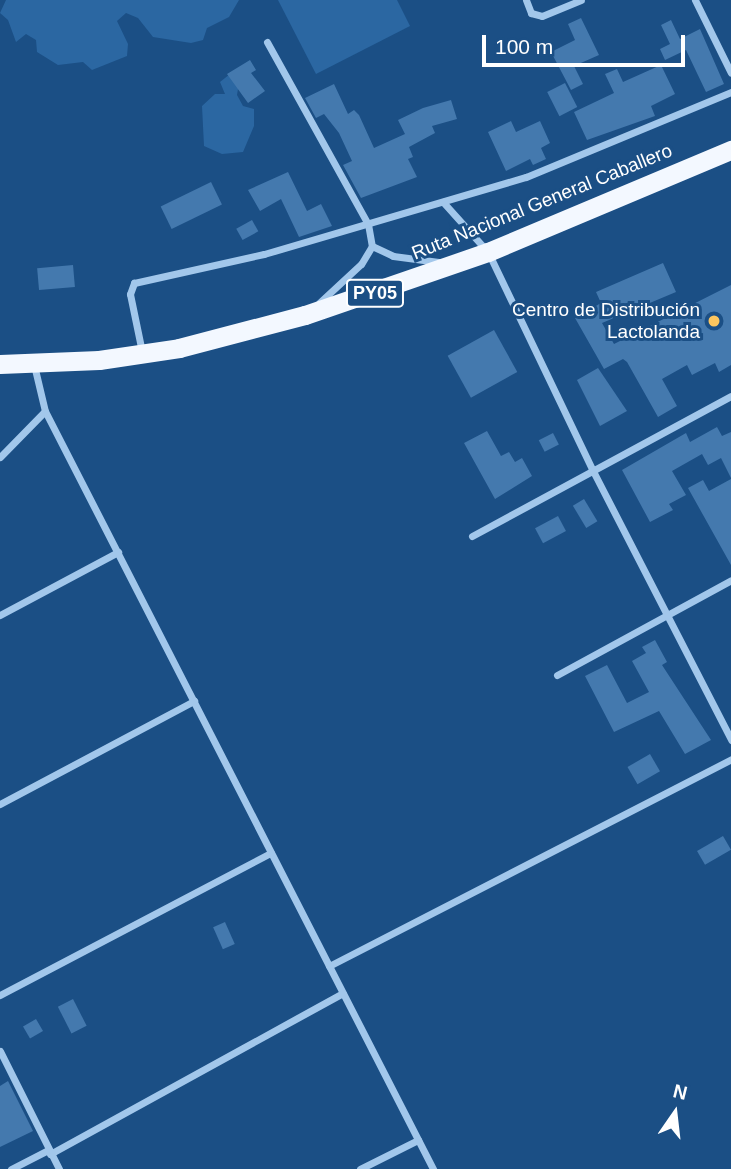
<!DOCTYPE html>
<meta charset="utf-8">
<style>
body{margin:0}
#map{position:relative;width:731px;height:1169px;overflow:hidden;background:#1b4f85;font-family:Helvetica,sans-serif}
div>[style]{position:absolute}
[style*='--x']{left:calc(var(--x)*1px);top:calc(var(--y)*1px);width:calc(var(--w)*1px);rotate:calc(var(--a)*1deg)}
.green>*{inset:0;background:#2b67a2}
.building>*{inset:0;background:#4479ae;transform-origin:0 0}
.minor>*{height:7px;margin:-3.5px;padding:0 3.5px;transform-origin:3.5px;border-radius:3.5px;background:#a2c7eb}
.trunk>*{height:19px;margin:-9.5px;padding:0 9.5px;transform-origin:9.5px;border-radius:9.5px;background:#f3f8ff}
.dots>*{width:19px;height:19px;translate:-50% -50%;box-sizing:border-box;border:4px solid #1b4f85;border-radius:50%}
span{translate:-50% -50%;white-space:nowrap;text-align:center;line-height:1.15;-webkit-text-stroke:6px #1b4f85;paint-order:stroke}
.shield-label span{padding:2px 5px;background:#1b4f85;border:2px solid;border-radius:5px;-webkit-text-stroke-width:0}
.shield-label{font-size:18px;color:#fff;font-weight:700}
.street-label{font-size:19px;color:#fff}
.poi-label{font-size:19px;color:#fff}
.right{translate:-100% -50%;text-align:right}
.north{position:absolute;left:640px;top:1078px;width:70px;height:70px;-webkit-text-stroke:5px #1b4f85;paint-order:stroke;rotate:14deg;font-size:19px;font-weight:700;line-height:28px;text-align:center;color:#fff}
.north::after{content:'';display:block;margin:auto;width:24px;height:32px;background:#fff;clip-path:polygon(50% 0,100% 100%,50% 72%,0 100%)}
.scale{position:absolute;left:482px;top:35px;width:203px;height:32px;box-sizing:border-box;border:4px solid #fff;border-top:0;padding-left:9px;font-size:21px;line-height:24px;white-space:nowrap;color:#fff;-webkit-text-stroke:5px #1b4f85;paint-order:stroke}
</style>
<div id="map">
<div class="green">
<div style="clip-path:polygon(6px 0,239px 0,229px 17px,207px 28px,203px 40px,191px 43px,153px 37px,138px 18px,126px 13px,117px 21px,128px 44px,127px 56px,92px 70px,83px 62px,58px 65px,37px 52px,36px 40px,26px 34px,16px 42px,8px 20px,0 13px)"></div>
<div style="clip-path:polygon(278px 0,397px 0,410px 26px,316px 74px)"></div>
<div style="clip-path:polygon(230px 74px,239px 83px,237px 95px,243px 106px,254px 109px,254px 126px,243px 152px,222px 154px,204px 146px,202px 106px,215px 94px,225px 94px,220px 82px)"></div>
</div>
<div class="building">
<div style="clip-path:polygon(581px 18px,599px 55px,574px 66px,583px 84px,571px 90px,551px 52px,575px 40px,568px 24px)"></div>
<div style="clip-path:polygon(671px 20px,680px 39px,700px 29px,724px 84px,706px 92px,686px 50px,665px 60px,660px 49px,670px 44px,661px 25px)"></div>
<div style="clip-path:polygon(250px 60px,256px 70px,251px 73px,265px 91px,248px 103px,227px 74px)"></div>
<div style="clip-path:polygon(661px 65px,675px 94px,651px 106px,655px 116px,587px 140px,574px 112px,614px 93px,605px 74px,617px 69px,623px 82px)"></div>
<div style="left:565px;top:83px;width:27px;height:20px;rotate:63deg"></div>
<div style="clip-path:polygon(334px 84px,348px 114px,354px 110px,359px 115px,374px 148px,405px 134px,398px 120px,423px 108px,451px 100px,457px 119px,432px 126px,435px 133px,409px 147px,413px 157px,408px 159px,417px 177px,361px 198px,343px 165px,352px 161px,339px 133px,324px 114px,316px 118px,305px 98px)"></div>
<div style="clip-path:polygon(511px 121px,516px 132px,540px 121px,550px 143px,541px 148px,546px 159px,533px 165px,530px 159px,506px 171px,488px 132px)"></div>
<div style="clip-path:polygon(288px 172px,307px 211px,321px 204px,332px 226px,299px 237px,281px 199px,260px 211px,248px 190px)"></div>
<div style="left:211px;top:182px;width:25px;height:56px;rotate:64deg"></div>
<div style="left:252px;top:220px;width:13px;height:18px;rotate:61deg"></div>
<div style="clip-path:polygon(663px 263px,676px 292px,602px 323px,614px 344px,731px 285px,731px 365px,719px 372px,715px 363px,692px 375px,687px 365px,662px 379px,677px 406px,658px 417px,627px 362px,623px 359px,604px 369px,575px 318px,601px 303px,596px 292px)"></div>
<div style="left:73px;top:265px;width:22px;height:36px;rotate:85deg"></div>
<div style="left:494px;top:330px;width:48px;height:53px;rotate:61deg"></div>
<div style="clip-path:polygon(598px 368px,627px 411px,600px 426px,577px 380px)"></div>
<div style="clip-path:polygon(717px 427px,722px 436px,731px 432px,731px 478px,721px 458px,708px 465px,702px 454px,672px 471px,686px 495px,669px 504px,673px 510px,650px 522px,622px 470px,686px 433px,690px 442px)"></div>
<div style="clip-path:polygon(487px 431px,501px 456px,509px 452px,515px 462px,522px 458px,532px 476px,495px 499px,464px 443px)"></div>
<div style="left:553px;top:433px;width:13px;height:16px;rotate:63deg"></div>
<div style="clip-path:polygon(731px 479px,731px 565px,688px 488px,703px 480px,709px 491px)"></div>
<div style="left:584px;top:499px;width:26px;height:13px;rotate:59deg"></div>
<div style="left:558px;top:516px;width:17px;height:26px;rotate:62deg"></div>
<div style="clip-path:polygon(655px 640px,667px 662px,662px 665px,711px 740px,685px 754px,659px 711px,614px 732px,585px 676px,607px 665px,627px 703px,649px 692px,632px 661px,646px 653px,642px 647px)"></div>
<div style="left:650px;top:754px;width:20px;height:26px;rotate:60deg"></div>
<div style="left:723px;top:836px;width:16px;height:30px;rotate:60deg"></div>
<div style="left:225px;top:922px;width:24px;height:13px;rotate:66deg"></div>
<div style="left:73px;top:999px;width:30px;height:17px;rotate:63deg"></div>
<div style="left:36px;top:1019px;width:14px;height:15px;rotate:60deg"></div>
<div style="clip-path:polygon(8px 1081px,33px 1131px,0 1147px,0 1086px)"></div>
</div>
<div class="minor">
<div style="--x:526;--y:0;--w:14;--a:69"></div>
<div style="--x:531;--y:13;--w:11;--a:15"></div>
<div style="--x:542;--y:16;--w:42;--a:-22.3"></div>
<div style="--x:695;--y:0;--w:81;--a:63.7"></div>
<div style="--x:267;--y:42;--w:208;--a:61"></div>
<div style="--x:368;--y:224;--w:22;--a:80"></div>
<div style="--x:372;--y:246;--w:21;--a:121"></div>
<div style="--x:361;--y:264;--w:57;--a:137.1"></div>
<div style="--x:443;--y:202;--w:67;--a:48"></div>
<div style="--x:488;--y:252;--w:241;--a:64.4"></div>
<div style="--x:592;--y:469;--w:305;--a:62.8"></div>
<div style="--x:372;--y:246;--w:23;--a:25"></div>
<div style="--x:393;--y:256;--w:46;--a:7.4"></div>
<div style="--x:142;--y:352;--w:59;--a:-101.7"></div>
<div style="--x:130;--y:294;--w:12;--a:-70"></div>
<div style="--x:134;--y:283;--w:133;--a:-12.6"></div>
<div style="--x:264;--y:254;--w:273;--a:-16.4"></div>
<div style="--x:526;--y:177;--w:222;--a:-22.5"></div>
<div style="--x:34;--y:365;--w:47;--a:76.6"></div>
<div style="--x:45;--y:411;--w:852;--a:62.89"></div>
<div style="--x:0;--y:457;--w:64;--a:-45.6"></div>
<div style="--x:472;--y:536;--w:294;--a:-28.4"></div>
<div style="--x:0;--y:615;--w:134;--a:-28.1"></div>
<div style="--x:557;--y:675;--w:198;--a:-28.6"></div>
<div style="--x:0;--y:804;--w:220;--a:-28"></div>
<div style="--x:329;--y:966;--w:452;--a:-27.2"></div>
<div style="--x:0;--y:995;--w:306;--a:-27.7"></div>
<div style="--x:0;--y:1051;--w:132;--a:63.4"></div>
<div style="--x:50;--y:1154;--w:334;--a:-28.8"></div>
<div style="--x:11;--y:1169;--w:42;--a:-27.2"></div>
<div style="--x:360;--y:1169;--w:65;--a:-26.6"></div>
</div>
<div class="trunk">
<div style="--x:0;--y:364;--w:99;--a:-2.3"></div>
<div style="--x:99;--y:360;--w:81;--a:-8.5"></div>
<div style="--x:179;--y:348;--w:130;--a:-14.7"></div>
<div style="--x:305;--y:315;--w:194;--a:-19"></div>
<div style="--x:488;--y:252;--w:264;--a:-22.8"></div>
</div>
<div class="dots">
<div style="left:714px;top:321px;background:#fcc65f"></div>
</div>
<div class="shield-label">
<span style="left:375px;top:293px">PY05</span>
</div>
<div class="street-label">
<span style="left:542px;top:202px;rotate:-22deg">Ruta Nacional General Caballero</span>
</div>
<div class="poi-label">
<span class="right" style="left:700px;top:321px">Centro de Distribución<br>Lactolanda</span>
</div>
<div class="north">N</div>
<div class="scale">100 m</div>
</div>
